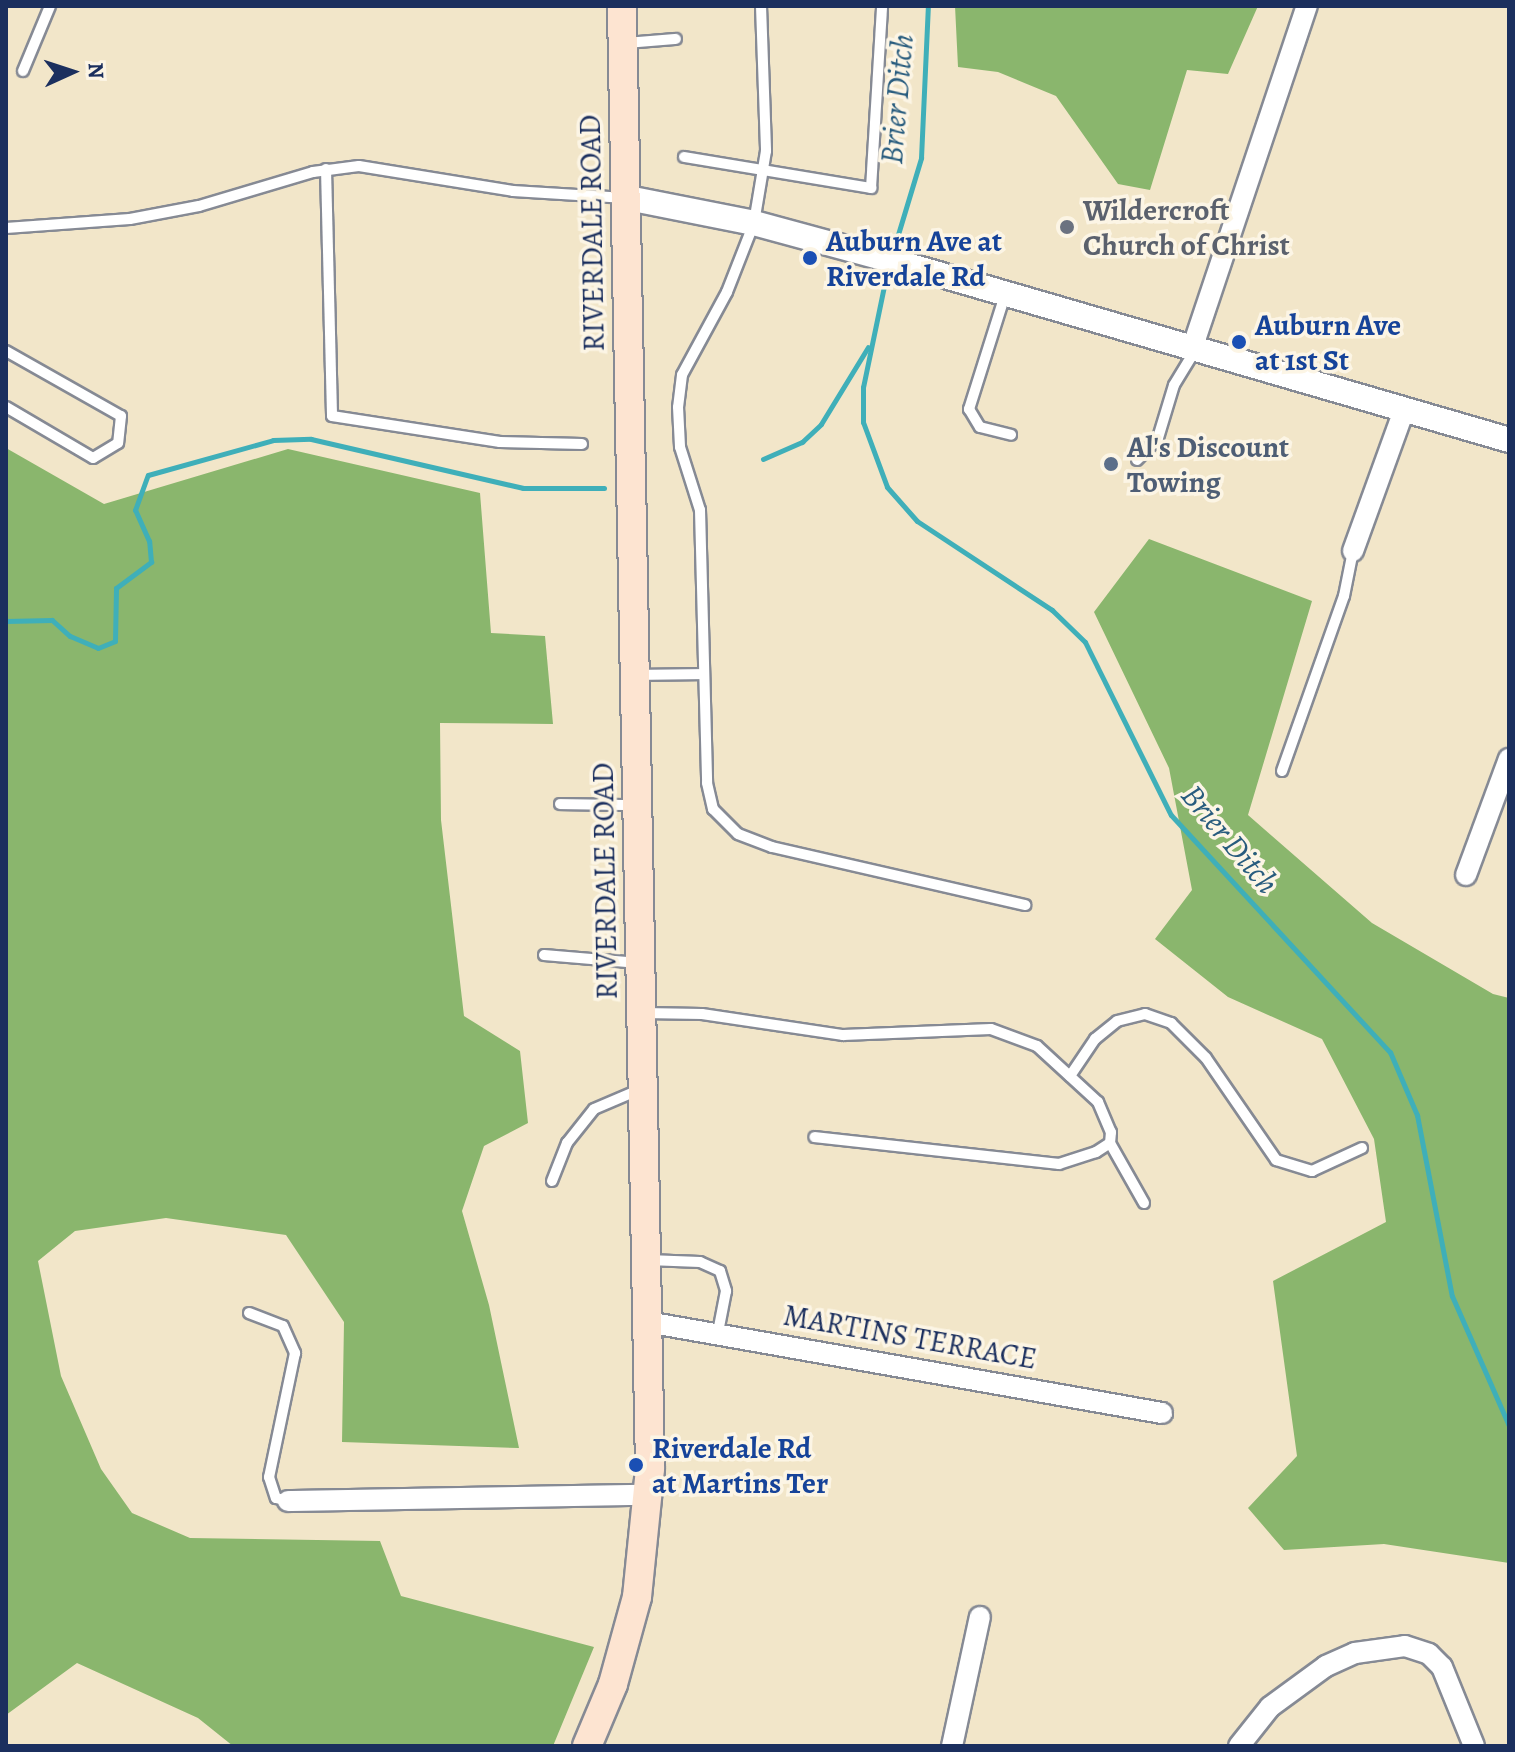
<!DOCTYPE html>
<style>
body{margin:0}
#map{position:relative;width:1515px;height:1752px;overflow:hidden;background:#f2e6c9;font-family:Alegreya,serif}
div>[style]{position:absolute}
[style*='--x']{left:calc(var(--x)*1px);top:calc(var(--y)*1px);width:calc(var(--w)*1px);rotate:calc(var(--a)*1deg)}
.forest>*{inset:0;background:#8ab66d}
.stream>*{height:5px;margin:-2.5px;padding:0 2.5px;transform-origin:2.5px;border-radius:2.5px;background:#3fafb9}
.roads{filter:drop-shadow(2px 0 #868a94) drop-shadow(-2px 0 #868a94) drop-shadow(0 2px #868a94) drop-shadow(0 -2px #868a94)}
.service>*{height:10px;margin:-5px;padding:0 5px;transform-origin:5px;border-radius:5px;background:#fff}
.minor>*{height:20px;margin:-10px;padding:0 10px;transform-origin:10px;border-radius:10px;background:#fff}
.tertiary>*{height:24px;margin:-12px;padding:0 12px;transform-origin:12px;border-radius:12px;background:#fff}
.secondary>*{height:28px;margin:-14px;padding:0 14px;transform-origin:14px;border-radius:14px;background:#fde4d1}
.dots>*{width:22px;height:22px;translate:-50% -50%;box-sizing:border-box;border:4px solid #fcf5e5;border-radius:50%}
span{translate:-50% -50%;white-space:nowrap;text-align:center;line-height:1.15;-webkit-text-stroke:7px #fcf5e5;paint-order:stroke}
.worship-label{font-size:30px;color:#5b616d;font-weight:700}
.left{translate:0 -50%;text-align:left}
.street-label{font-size:30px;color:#1b2f5e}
.transit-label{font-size:30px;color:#164399;font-weight:700}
.service-label{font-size:30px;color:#4e5e75;font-weight:700}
.water-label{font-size:32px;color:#285c7e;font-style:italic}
.frame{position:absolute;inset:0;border:8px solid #1b2f5e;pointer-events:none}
.north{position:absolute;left:32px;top:32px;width:80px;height:80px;-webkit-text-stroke:6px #fcf5e5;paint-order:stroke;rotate:87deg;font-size:22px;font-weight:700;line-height:32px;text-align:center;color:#1b2f5e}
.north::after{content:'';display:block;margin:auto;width:28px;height:36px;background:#1b2f5e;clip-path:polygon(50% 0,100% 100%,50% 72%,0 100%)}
</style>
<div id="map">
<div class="forest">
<div style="clip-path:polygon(955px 6px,1258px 6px,1228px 74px,1187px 70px,1150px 190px,1118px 184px,1056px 96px,998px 72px,958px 67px)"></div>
<div style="clip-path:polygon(6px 448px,104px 504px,288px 449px,480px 493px,491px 633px,545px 636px,553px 724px,440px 723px,441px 820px,464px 1016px,520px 1051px,528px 1123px,484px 1146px,462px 1211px,489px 1305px,519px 1448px,342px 1442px,344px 1322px,286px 1235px,166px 1218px,75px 1231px,38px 1261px,61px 1376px,101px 1469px,132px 1513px,190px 1538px,380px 1541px,401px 1596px,594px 1647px,553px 1746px,233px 1746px,198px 1718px,77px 1663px,6px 1715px)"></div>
<div style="clip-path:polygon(1149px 539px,1312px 601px,1248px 815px,1372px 923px,1493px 994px,1509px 998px,1509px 1563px,1384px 1544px,1284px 1550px,1248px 1508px,1297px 1456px,1273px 1281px,1386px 1222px,1374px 1139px,1322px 1039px,1228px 997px,1155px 939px,1192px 890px,1169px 768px,1094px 612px)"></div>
</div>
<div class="stream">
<div style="--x:896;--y:241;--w:87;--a:-73.2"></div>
<div style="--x:921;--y:158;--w:152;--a:-87.4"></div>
<div style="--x:884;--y:286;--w:103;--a:101.7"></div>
<div style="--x:863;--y:387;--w:35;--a:90"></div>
<div style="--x:863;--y:422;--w:69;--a:69.7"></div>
<div style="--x:887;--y:487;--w:45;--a:48.6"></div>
<div style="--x:917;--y:521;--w:162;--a:33.4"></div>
<div style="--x:1052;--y:610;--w:46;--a:44.1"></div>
<div style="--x:1085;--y:642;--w:193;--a:63.6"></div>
<div style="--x:1171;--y:815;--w:323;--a:47.3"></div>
<div style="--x:1390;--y:1052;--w:69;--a:66.8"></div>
<div style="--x:1417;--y:1115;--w:184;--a:79.1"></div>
<div style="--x:1452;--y:1296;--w:142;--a:66.3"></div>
<div style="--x:763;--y:459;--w:43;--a:-23.6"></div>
<div style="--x:802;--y:442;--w:26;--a:-43"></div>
<div style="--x:821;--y:424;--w:90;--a:-58.6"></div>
<div style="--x:6;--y:621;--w:46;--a:-1.2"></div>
<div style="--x:52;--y:620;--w:24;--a:42"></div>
<div style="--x:70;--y:636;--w:30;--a:23"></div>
<div style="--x:98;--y:648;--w:18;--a:-22"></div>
<div style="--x:115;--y:641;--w:53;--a:-88.9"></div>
<div style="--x:116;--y:588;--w:44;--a:-36.6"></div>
<div style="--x:151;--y:562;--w:21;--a:-95"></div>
<div style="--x:149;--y:541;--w:34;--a:-114"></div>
<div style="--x:135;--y:510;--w:37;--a:-70"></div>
<div style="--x:148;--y:475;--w:130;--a:-15.6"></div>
<div style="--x:273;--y:440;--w:38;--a:-2"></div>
<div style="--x:311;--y:439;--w:218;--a:13"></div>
<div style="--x:523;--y:488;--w:81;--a:0"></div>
</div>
<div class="roads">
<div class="service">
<div style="--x:761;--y:6;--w:145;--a:88"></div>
<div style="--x:766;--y:151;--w:73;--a:99.5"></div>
<div style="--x:754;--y:223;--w:74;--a:111.4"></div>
<div style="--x:727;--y:292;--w:94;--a:118.5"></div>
<div style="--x:682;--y:375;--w:32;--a:97"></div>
<div style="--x:678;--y:407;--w:40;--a:87.1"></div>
<div style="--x:680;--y:447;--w:66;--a:72.4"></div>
<div style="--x:700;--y:510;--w:273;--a:88.5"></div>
<div style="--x:707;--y:783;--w:27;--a:77"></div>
<div style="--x:713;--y:809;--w:35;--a:45"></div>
<div style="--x:738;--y:834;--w:36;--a:21"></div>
<div style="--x:772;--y:847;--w:260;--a:12.9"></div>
<div style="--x:625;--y:43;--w:51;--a:-4.5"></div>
<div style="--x:23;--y:71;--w:70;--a:-67.4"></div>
<div style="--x:684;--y:157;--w:190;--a:9.4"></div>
<div style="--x:871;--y:188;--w:182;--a:-86.5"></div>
<div style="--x:326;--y:169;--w:247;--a:88.6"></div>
<div style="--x:332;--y:416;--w:170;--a:8.8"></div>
<div style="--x:500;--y:442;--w:82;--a:1.4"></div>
<div style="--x:6;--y:228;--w:124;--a:-4.2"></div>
<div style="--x:130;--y:219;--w:70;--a:-10.7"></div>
<div style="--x:199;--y:206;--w:119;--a:-16.6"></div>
<div style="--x:313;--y:172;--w:46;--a:-7.4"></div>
<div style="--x:359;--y:166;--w:156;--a:9.2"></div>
<div style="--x:513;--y:191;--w:113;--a:3.5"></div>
<div style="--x:1005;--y:295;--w:120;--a:107.5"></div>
<div style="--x:969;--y:409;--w:21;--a:59"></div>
<div style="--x:980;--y:427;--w:32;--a:14"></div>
<div style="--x:6;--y:351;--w:132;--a:29.5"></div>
<div style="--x:121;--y:416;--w:27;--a:96"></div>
<div style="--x:118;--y:443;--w:29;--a:149"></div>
<div style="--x:93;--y:458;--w:101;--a:-149.6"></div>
<div style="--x:1137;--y:460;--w:30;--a:-46"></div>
<div style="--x:1158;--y:438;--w:55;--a:-73.2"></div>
<div style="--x:1174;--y:385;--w:42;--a:-58.6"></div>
<div style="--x:637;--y:675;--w:66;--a:-0.9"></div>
<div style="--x:1282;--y:771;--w:186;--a:-70.5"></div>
<div style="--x:1344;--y:596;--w:46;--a:-78.7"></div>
<div style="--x:560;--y:804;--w:76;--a:0.8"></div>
<div style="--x:544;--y:955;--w:95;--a:4.8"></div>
<div style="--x:643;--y:1013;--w:59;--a:1"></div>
<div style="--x:702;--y:1014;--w:143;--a:8.5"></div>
<div style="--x:843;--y:1035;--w:148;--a:-2.3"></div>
<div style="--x:991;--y:1029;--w:49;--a:20.3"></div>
<div style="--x:1037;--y:1046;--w:83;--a:42.6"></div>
<div style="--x:1098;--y:1102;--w:33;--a:67"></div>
<div style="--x:1111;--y:1132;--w:11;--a:95"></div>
<div style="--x:1110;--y:1143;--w:17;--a:147"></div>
<div style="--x:1096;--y:1152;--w:39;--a:162"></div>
<div style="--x:1059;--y:1164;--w:246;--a:-173.7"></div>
<div style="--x:1070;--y:1076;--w:45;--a:-56"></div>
<div style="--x:1095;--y:1039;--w:28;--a:-39"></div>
<div style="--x:1117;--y:1021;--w:29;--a:-14"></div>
<div style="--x:1145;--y:1014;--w:28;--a:19"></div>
<div style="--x:1171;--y:1023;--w:49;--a:45"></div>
<div style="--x:1206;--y:1058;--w:124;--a:55.5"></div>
<div style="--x:1276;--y:1160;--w:38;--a:17"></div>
<div style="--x:1312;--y:1171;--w:55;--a:-24.7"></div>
<div style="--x:1110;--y:1143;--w:69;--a:60.5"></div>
<div style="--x:552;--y:1181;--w:41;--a:-68.5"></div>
<div style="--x:567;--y:1143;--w:43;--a:-51.5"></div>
<div style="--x:594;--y:1109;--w:51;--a:-23.1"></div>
<div style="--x:648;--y:1260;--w:52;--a:2.2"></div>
<div style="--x:700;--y:1262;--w:22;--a:24"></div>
<div style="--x:720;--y:1271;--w:21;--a:73"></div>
<div style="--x:726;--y:1291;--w:42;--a:101"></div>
<div style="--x:249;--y:1313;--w:36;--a:21"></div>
<div style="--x:283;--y:1326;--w:30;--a:66"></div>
<div style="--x:295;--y:1353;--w:127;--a:101.8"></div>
<div style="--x:269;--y:1477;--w:22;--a:72"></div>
<div style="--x:276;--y:1498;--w:12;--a:14"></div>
</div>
<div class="minor">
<div style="--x:1193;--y:346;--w:359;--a:-71.5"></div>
<div style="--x:1353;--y:551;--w:150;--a:-70.1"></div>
<div style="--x:1466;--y:875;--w:124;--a:-69.7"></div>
<div style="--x:647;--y:1322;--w:523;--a:10.02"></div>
<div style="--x:288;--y:1501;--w:360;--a:-1"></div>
<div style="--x:952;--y:1746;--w:132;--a:-77.8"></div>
<div style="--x:1239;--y:1746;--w:50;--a:-51.5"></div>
<div style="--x:1270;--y:1707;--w:69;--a:-36.2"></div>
<div style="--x:1326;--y:1666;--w:32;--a:-24"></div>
<div style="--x:1355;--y:1653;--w:50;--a:-8"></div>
<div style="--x:1405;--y:1646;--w:25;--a:18"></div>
<div style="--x:1429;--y:1654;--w:18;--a:45"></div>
<div style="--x:1442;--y:1667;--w:85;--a:67.9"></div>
</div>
<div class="tertiary">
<div style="--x:628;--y:198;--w:128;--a:11.2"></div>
<div style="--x:754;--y:223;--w:141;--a:15.2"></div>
<div style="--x:890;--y:260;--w:645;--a:16.21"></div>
</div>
<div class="secondary">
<div style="--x:587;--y:1746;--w:67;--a:-67.2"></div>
<div style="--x:613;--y:1684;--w:90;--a:-74.6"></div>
<div style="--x:637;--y:1597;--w:130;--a:-84.2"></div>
<div style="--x:650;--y:1468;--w:1462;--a:-91.1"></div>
</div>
</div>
<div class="dots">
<div style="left:1067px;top:227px;background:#6b7280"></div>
<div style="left:810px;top:258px;background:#1a4fb4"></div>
<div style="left:1239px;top:342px;background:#1a4fb4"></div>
<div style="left:1111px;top:464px;background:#5c6f8a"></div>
<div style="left:636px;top:1465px;background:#1a4fb4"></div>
</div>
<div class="worship-label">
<span class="left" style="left:1083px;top:227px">Wildercroft<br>Church of Christ</span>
</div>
<div class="street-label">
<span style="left:592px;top:233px;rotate:-91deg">RIVERDALE ROAD</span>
<span style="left:605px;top:881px;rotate:-91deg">RIVERDALE ROAD</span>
<span style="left:910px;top:1337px;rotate:10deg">MARTINS TERRACE</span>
</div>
<div class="transit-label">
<span class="left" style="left:826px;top:258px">Auburn Ave at<br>Riverdale Rd</span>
<span class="left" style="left:1255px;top:342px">Auburn Ave<br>at 1st St</span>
<span class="left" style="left:652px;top:1465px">Riverdale Rd<br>at Martins Ter</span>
</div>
<div class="service-label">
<span class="left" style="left:1127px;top:464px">Al's Discount<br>Towing</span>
</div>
<div class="water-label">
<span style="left:897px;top:99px;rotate:-85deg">Brier Ditch</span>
<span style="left:1230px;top:839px;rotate:50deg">Brier Ditch</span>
</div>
<div class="frame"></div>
<div class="north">N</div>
</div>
